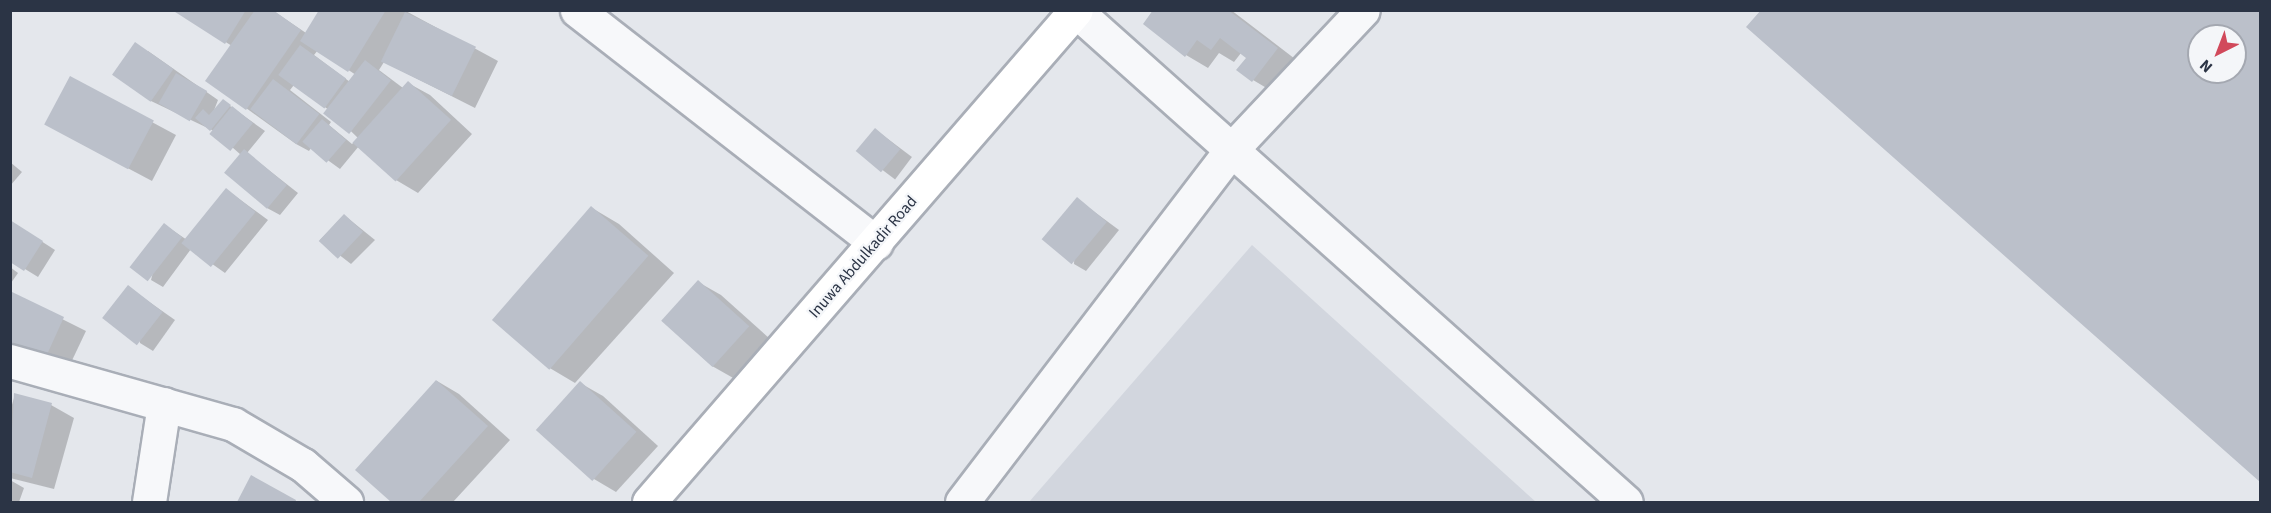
<!DOCTYPE html>
<style>
body{margin:0}
#map{position:relative;width:2271px;height:513px;overflow:hidden;background:#e4e7ec;font-family:"Source Sans 3",sans-serif}
div>[style]{position:absolute}
[style*='--x']{left:calc(var(--x)*1px);top:calc(var(--y)*1px);width:calc(var(--w)*1px);rotate:calc(var(--a)*1deg)}
.built>*{inset:0;background:#d2d6de}
.shadow>*{inset:0;background:#0003;transform-origin:0 0}
.building>*{inset:0;background:#bbc0ca;transform-origin:0 0}
.roads{filter:drop-shadow(2px 0 #a9aeb7) drop-shadow(-2px 0 #a9aeb7) drop-shadow(0 2px #a9aeb7) drop-shadow(0 -2px #a9aeb7)}
.minor>*{height:33px;margin:-16.5px;padding:0 16.5px;transform-origin:16.5px;border-radius:16.5px;background:#f7f8fa}
.major>*{height:33px;margin:-16.5px;padding:0 16.5px;transform-origin:16.5px;border-radius:16.5px;background:#fff}
span{translate:-50% -50%;white-space:nowrap;text-align:center;line-height:1.15;-webkit-text-stroke:4.5px #f4f6f9;paint-order:stroke}
.street-label{font-size:16px;color:#2b3445}
.frame{position:absolute;inset:0;border:12px solid #2b3445;pointer-events:none}
.north{position:absolute;left:2187px;top:24px;width:60px;height:60px;box-sizing:border-box;background:#f4f6f9;border:2px solid #a4a8b1;border-radius:50%;rotate:222deg;font-size:16px;font-weight:700;line-height:24px;text-align:center;color:#2b3445}
.north::after{content:'';display:block;margin:auto;width:21px;height:27px;background:#d1495b;clip-path:polygon(50% 0,100% 100%,50% 72%,0 100%)}
</style>
<div id="map">
<div class="built">
<div style="clip-path:polygon(1252px 245px,1536px 502px,1029px 502px)"></div>
</div>
<div class="shadow">
<div style="clip-path:polygon(evenodd,175px 10px,272px 10px,306px 33px,321px 10px,404px 10px,498px 61px,475px 108px,384px 62px,379px 70px,403px 88px,408px 83px,430px 95px,472px 134px,418px 193px,396px 180px,359px 146px,340px 169px,311px 148px,309px 151px,296px 144px,246px 108px,232px 46px,175px 10px,318px 50px,356px 75px,350px 82px,314px 55px,318px 50px,175px 10px,294px 85px,329px 110px,358px 138px,352px 144px,329px 125px,331px 122px,290px 90px,294px 85px)"></div>
<div style="clip-path:polygon(1155px 10px,1231px 10px,1299px 62px,1275px 93px,1253px 80px,1248px 58px,1241px 53px,1234px 62px,1219px 53px,1208px 68px,1186px 55px)"></div>
<div style="clip-path:polygon(evenodd,1763px 10px,2260px 10px,2260px 479px,1748px 27px,1763px 10px,2199px 36px,2235px 36px,2235px 72px,2199px 72px,2199px 36px)"></div>
<div style="clip-path:polygon(148px 51px,218px 100px,213px 113px,223px 101px,265px 131px,247px 153px,298px 193px,280px 215px,267px 208px,241px 155px,214px 131px,151px 101px)"></div>
<div style="clip-path:polygon(70px 78px,176px 135px,152px 181px,69px 137px)"></div>
<div style="left:876px;top:130px;width:45px;height:28px;rotate:37deg"></div>
<div style="clip-path:polygon(10px 162px,22px 172px,10px 186px)"></div>
<div style="clip-path:polygon(227px 190px,268px 220px,225px 273px,191px 249px,163px 287px,151px 280px,165px 225px,187px 240px)"></div>
<div style="clip-path:polygon(1077px 199px,1119px 230px,1086px 271px,1074px 264px)"></div>
<div style="clip-path:polygon(592px 208px,619px 224px,674px 273px,575px 383px,548px 367px)"></div>
<div style="clip-path:polygon(344px 215px,375px 240px,351px 264px,320px 240px)"></div>
<div style="clip-path:polygon(10px 221px,55px 250px,38px 277px,25px 269px)"></div>
<div style="clip-path:polygon(10px 267px,18px 273px,11px 283px,10px 283px)"></div>
<div style="clip-path:polygon(698px 282px,721px 295px,770px 339px,735px 379px,712px 366px,663px 321px)"></div>
<div style="clip-path:polygon(128px 287px,175px 320px,153px 351px,140px 343px)"></div>
<div style="clip-path:polygon(10px 293px,86px 331px,67px 371px,10px 345px)"></div>
<div style="clip-path:polygon(437px 381px,459px 394px,510px 440px,453px 502px,393px 502px,357px 469px)"></div>
<div style="clip-path:polygon(580px 383px,603px 396px,658px 446px,616px 492px,594px 479px)"></div>
<div style="clip-path:polygon(15px 395px,51px 405px,74px 418px,54px 489px,10px 478px,10px 411px)"></div>
<div style="clip-path:polygon(252px 477px,298px 502px,238px 502px)"></div>
<div style="clip-path:polygon(10px 480px,24px 488px,19px 502px,10px 502px)"></div>
</div>
<div class="building">
<div style="clip-path:polygon(172px 10px,246px 10px,225px 44px)"></div>
<div style="clip-path:polygon(255px 10px,273px 10px,301px 30px,246px 110px,205px 81px)"></div>
<div style="clip-path:polygon(319px 10px,386px 10px,348px 72px,300px 41px)"></div>
<div style="clip-path:polygon(1153px 10px,1228px 10px,1278px 48px,1252px 82px,1236px 70px,1246px 58px,1220px 38px,1211px 50px,1197px 40px,1185px 57px,1143px 24px)"></div>
<div style="clip-path:polygon(evenodd,1761px 10px,2260px 10px,2260px 482px,1746px 27px,1761px 10px,2199px 36px,2235px 36px,2235px 72px,2199px 72px,2199px 36px)"></div>
<div style="left:405px;top:12px;width:79px;height:55px;rotate:26deg"></div>
<div style="left:135px;top:42px;width:47px;height:40px;rotate:35deg"></div>
<div style="left:300px;top:45px;width:57px;height:37px;rotate:36deg"></div>
<div style="left:365px;top:60px;width:33px;height:68px;rotate:38deg"></div>
<div style="left:176px;top:73px;width:36px;height:35px;rotate:30deg"></div>
<div style="left:70px;top:76px;width:95px;height:55px;rotate:28deg"></div>
<div style="left:273px;top:79px;width:58px;height:38px;rotate:37deg"></div>
<div style="left:408px;top:81px;width:58px;height:83px;rotate:42deg"></div>
<div style="clip-path:polygon(223px 99px,231px 105px,210px 131px,195px 118px,203px 109px,209px 115px)"></div>
<div style="left:232px;top:106px;width:27px;height:36px;rotate:39deg"></div>
<div style="left:322px;top:119px;width:32px;height:30px;rotate:41deg"></div>
<div style="left:875px;top:128px;width:33px;height:30px;rotate:40deg"></div>
<div style="left:244px;top:149px;width:56px;height:31px;rotate:40deg"></div>
<div style="left:226px;top:188px;width:38px;height:71px;rotate:39deg"></div>
<div style="left:1077px;top:197px;width:39px;height:55px;rotate:40deg"></div>
<div style="left:591px;top:206px;width:76px;height:151px;rotate:41deg"></div>
<div style="left:344px;top:214px;width:26px;height:37px;rotate:43deg"></div>
<div style="clip-path:polygon(10px 220px,43px 241px,24px 271px,10px 262px)"></div>
<div style="left:164px;top:223px;width:23px;height:56px;rotate:38deg"></div>
<div style="left:698px;top:280px;width:69px;height:55px;rotate:42deg"></div>
<div style="left:128px;top:285px;width:44px;height:42px;rotate:38deg"></div>
<div style="clip-path:polygon(10px 291px,64px 317px,45px 359px,10px 344px)"></div>
<div style="clip-path:polygon(436px 380px,488px 426px,419px 502px,391px 502px,355px 470px)"></div>
<div style="left:580px;top:381px;width:76px;height:66px;rotate:42deg"></div>
<div style="clip-path:polygon(14px 393px,52px 403px,32px 478px,10px 472px)"></div>
<div style="clip-path:polygon(251px 475px,296px 500px,295px 502px,237px 502px)"></div>
</div>
<div class="roads">
<div class="minor">
<div style="--x:577;--y:10;--w:379;--a:37.9"></div>
<div style="--x:1076;--y:11;--w:737;--a:41.76"></div>
<div style="--x:10;--y:361;--w:232;--a:15.8"></div>
<div style="--x:233;--y:424;--w:81;--a:30.4"></div>
<div style="--x:303;--y:465;--w:57;--a:40.7"></div>
<div style="--x:149;--y:502;--w:99;--a:-81.3"></div>
<div style="--x:962;--y:502;--w:443;--a:-52.6"></div>
<div style="--x:1231;--y:150;--w:192;--a:-46.7"></div>
</div>
<div class="major">
<div style="--x:649;--y:502;--w:651;--a:-49.05"></div>
</div>
</div>
<div class="street-label">
<span style="left:863px;top:257px;rotate:-49deg">Inuwa Abdulkadir Road</span>
</div>
<div class="frame"></div>
<div class="north">N</div>
</div>
